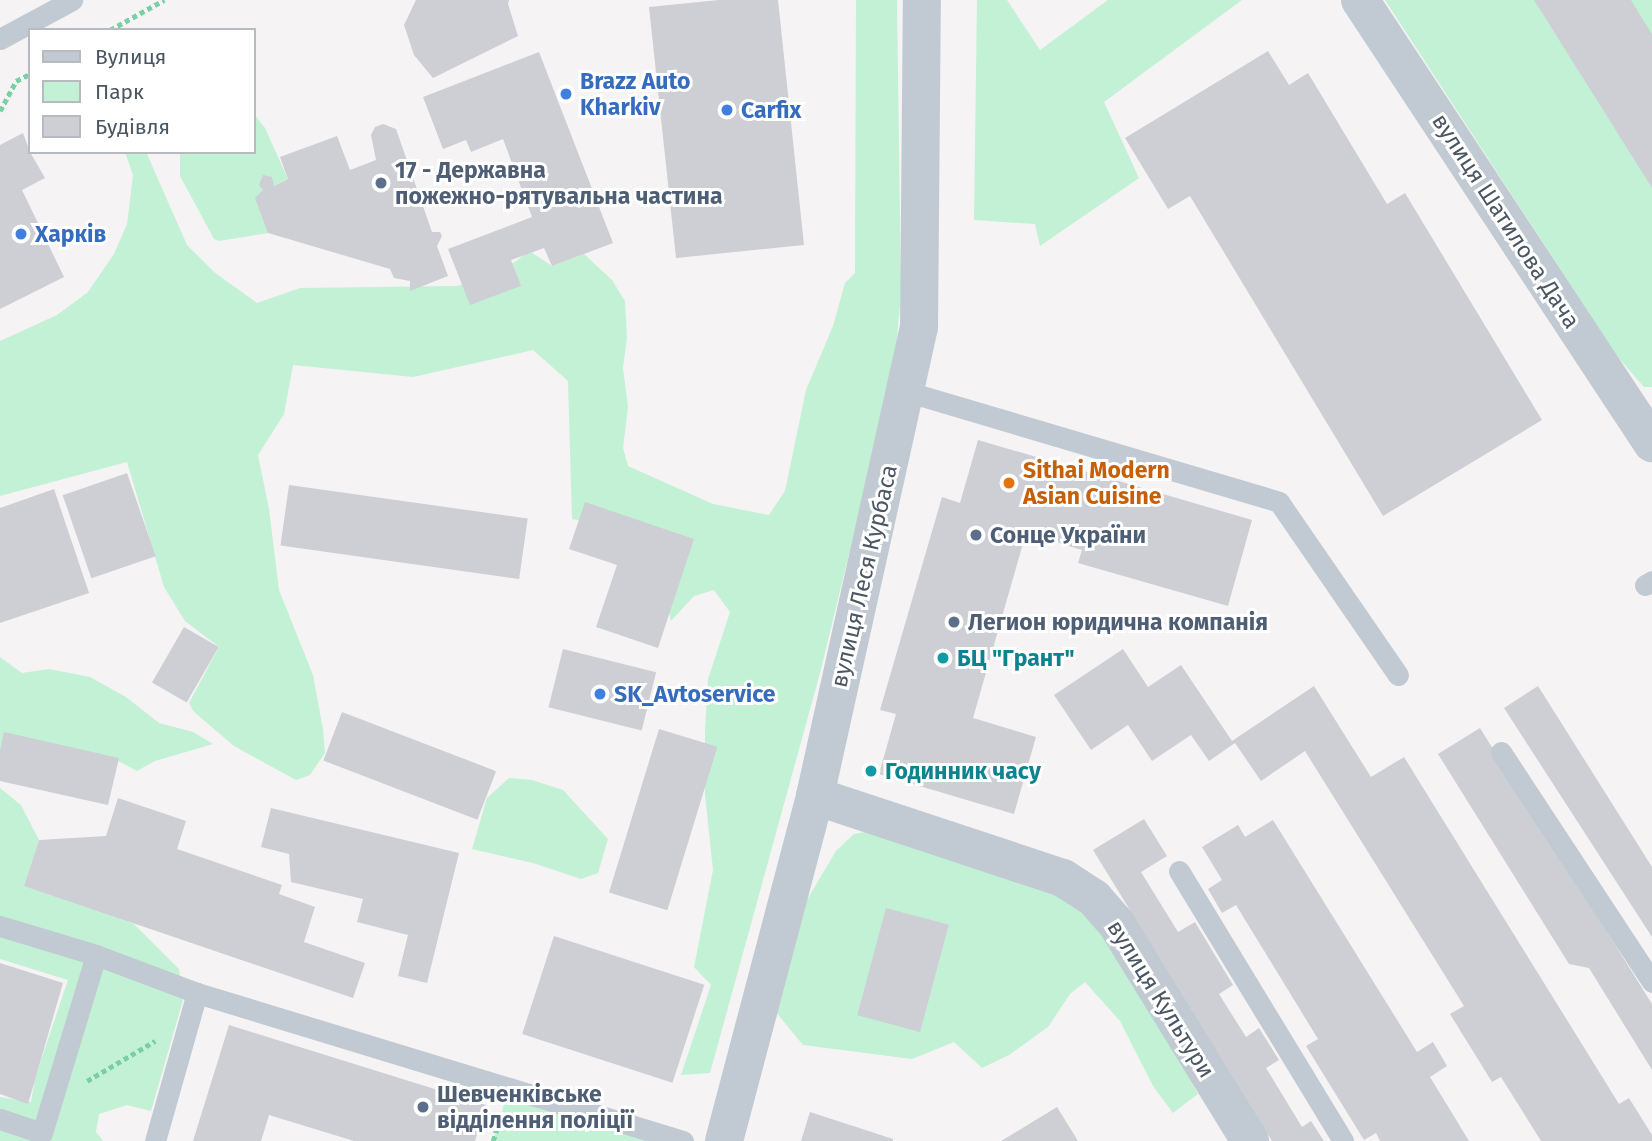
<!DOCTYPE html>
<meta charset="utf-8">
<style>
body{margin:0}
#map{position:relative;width:1652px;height:1141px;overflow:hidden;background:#f5f3f3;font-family:"Fira Sans",sans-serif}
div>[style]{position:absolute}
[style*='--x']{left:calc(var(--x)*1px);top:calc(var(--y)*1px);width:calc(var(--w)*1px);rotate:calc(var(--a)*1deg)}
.green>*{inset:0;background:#c3f1d5}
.building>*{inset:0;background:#cdcfd5;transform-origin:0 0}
.path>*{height:4.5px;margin-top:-2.25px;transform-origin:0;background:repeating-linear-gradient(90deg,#7ad0a6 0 5px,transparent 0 8.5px)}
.service>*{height:21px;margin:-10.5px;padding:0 10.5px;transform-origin:10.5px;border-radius:10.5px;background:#c1cad2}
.minor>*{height:38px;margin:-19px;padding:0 19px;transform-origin:19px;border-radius:19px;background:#c1cad2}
.tertiary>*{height:38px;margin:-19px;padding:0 19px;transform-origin:19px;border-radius:19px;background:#c1cad2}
.dots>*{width:19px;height:19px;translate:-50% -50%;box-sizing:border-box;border:4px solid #fff;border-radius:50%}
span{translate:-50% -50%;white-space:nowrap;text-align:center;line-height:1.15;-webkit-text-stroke:6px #fff;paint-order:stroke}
.shop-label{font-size:23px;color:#366cbe;font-weight:700}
.left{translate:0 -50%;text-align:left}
.service-label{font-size:23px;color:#4e5e75;font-weight:700}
.street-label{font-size:23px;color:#4a5661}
.food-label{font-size:23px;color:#c56008;font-weight:700}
.culture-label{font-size:23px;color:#0d838f;font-weight:700}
.legend{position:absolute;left:28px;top:28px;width:228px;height:126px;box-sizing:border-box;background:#fff;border:2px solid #b7bbc0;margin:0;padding:9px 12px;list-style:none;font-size:21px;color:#4a5661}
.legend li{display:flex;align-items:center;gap:14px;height:35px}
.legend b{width:35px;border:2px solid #b7bbc0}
</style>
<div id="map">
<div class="green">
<div style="clip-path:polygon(856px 0,897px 0,901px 294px,894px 369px,820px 673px,710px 1073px,681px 1075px,711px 985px,694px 967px,713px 870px,705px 795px,705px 730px,708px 679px,730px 612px,714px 590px,694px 596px,671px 621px,664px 592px,632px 531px,572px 519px,568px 381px,533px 350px,413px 377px,293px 365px,284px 414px,258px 455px,269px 509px,279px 590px,313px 675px,323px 729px,325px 753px,310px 775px,296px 780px,234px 746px,193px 711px,189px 703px,219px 647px,185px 621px,164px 587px,127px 462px,0 496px,0 341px,57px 315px,88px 292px,114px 254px,127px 224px,133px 175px,125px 152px,146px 152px,187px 245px,214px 272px,257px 303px,300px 288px,457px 286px,486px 278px,518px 260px,528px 250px,552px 266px,584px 254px,612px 280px,625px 301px,627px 338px,623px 368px,628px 407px,623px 448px,628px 466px,713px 504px,769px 515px,785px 491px,806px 390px,833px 326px,845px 283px,855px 273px)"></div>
<div style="clip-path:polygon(977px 0,1007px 0,1040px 50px,1108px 0,1242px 0,1104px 102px,1139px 178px,1040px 246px,1035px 224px,974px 220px)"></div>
<div style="clip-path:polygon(1385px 0,1652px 0,1652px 387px,1644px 387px,1616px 355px)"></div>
<div style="clip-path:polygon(254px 114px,265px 128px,288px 179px,274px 186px,268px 233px,219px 241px,214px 239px,180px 176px,180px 152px,254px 152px)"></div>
<div style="clip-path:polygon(0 657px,22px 673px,49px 669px,90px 677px,126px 697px,159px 723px,193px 732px,213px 744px,155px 761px,137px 771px,107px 755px,0 777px)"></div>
<div style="clip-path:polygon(509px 778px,532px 780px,563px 790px,608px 839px,598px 873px,581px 879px,533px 863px,472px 849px,487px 798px)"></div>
<div style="clip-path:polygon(0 788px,21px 805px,39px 840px,24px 886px,68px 896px,134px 924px,179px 969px,183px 1000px,151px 1111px,127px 1105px,99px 1114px,96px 1132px,103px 1141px,0 1141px,0 1097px,31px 1102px,35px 1078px,68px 980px,0 959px)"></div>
<div style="clip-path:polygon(877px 830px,1075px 898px,1135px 977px,1198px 1094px,1173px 1113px,1153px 1086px,1120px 1021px,1085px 982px,1070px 994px,1048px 1027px,1009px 1055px,982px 1068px,954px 1042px,912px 1059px,803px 1045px,775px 1011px,789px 930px,836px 851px,854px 834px)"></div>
<div style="clip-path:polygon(509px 1088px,663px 1141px,493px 1141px)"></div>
</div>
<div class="building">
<div style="clip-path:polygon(416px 0,509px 0,508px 4px,518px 36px,433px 78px,414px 55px,404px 25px)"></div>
<div style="clip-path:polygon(719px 0,778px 0,804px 245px,676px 258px,649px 7px)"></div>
<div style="clip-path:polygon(1534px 0,1631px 0,1634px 5px,1652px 34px,1652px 188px)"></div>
<div style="clip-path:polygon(1268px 51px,1289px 85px,1308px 73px,1387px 204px,1405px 193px,1542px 420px,1383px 516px,1190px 196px,1168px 209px,1125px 138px)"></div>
<div style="clip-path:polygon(539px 52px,613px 243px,552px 266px,544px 248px,511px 260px,521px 286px,470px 305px,448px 249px,532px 217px,503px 139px,471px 152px,466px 140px,443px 149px,423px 97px)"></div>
<div style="clip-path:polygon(383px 124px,396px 129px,432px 232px,440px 232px,442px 236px,437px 246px,448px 276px,410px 291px,410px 281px,394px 278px,390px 269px,268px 233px,255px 198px,263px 190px,259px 185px,263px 175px,272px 177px,274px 186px,288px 179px,280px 157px,337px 136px,350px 170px,376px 160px,371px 135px,375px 127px)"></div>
<div style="clip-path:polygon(23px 133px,30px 152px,45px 178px,22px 190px,64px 277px,0 309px,0 145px)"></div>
<div style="clip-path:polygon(978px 440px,1252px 520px,1228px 606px,1078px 563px,1082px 550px,1026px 533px,973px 718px,1036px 737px,1014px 814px,879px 774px,896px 714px,880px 710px,942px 497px,960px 503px)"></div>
<div style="left:127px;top:473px;width:88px;height:68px;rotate:71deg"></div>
<div style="left:289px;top:485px;width:241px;height:61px;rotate:8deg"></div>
<div style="clip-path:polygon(54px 489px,89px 593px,0 623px,0 508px)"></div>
<div style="clip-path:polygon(585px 502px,694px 539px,658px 648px,596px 627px,617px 565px,569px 549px)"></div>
<div style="left:184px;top:627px;width:40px;height:64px;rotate:30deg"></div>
<div style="left:563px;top:649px;width:96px;height:60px;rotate:14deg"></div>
<div style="clip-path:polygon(1123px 649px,1148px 687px,1181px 665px,1232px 741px,1314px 686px,1371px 777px,1404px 757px,1619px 1104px,1629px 1098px,1652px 1135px,1652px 1141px,1541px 1141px,1501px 1077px,1492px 1082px,1450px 1014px,1464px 1006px,1305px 751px,1261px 781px,1235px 743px,1209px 761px,1191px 735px,1152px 761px,1128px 725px,1091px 750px,1054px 695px)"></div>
<div style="clip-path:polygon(1538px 686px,1652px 867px,1652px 937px,1504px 708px)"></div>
<div style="left:342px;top:712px;width:165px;height:52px;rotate:21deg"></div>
<div style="clip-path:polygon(1480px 728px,1652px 1004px,1652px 1070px,1589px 968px,1569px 964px,1438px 754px)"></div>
<div style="left:659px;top:729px;width:61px;height:171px;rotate:17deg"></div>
<div style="clip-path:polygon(4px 732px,119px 758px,108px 805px,0 781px,0 751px)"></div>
<div style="clip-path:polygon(118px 798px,186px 821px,177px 849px,282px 885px,279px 894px,315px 907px,304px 942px,365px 963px,353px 998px,24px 886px,39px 840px,106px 836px)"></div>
<div style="clip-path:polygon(271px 808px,459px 853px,427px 983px,398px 976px,408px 935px,357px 922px,363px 899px,291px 882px,289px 854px,261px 847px)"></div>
<div style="clip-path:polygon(1144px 819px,1167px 856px,1141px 872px,1178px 932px,1195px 922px,1233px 985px,1219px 994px,1246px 1037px,1259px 1028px,1279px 1060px,1266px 1068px,1302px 1127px,1311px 1121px,1324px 1141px,1272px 1141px,1093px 850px)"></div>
<div style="clip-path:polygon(1273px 820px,1417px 1052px,1433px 1042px,1447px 1066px,1430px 1077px,1469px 1141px,1380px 1141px,1376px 1133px,1364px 1140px,1306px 1046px,1318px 1039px,1236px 905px,1222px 913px,1208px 889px,1222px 880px,1202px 847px,1238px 825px,1245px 837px)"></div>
<div style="left:886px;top:908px;width:65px;height:111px;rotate:15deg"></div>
<div style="left:554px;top:936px;width:158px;height:103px;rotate:18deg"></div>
<div style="clip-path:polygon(0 963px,63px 983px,28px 1104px,0 1094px)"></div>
<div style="clip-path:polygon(229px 1025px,486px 1105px,475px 1141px,354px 1141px,269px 1115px,261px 1141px,193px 1141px)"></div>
<div style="clip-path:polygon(1057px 1107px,1078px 1141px,1001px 1141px)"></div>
<div style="clip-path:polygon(810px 1112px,893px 1139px,893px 1141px,801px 1141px)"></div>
</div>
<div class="path">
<div style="--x:110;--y:30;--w:62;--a:-29.1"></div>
<div style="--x:0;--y:111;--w:34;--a:-62"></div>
<div style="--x:16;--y:81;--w:16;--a:-27"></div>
<div style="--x:87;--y:1081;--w:79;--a:-30.5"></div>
<div style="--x:493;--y:1141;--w:27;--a:-73"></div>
</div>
<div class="service">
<div style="--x:0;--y:39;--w:82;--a:-28.4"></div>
<div style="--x:905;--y:391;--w:390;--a:16.5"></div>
<div style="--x:1279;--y:502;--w:210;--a:55.5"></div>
<div style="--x:1645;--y:585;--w:8;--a:-30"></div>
<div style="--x:1501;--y:752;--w:275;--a:56.7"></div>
<div style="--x:1179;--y:871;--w:316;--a:58.7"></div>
<div style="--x:0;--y:926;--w:100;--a:16.8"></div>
<div style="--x:96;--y:955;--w:108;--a:20.6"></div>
<div style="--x:197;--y:993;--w:508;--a:16.94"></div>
<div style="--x:0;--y:1119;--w:44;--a:18.4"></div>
<div style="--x:42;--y:1133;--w:186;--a:-73.1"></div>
<div style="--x:155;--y:1141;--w:154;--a:-74.2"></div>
</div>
<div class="minor">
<div style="--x:1360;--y:0;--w:531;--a:56.61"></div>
</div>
<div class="tertiary">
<div style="--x:815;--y:796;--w:261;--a:18.3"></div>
<div style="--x:1063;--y:878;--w:37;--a:33"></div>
<div style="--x:1094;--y:898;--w:33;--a:49"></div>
<div style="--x:1116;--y:923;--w:256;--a:58.4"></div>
<div style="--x:724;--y:1141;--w:357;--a:-75.2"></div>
<div style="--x:815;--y:796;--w:480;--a:-77.5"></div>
<div style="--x:919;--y:327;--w:327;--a:-89.5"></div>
</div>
<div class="dots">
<div style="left:566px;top:94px;background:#3f7fe0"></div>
<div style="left:727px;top:110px;background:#3f7fe0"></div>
<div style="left:381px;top:183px;background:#5c6f8a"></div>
<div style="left:21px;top:234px;background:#3f7fe0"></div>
<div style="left:1009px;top:483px;background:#e8710a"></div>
<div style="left:976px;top:535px;background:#5c6f8a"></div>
<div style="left:954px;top:622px;background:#5c6f8a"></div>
<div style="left:943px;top:658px;background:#0f9aa8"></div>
<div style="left:600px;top:694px;background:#3f7fe0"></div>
<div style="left:871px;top:771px;background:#0f9aa8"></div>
<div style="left:423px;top:1107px;background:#5c6f8a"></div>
</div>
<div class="shop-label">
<span class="left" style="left:580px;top:94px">Brazz Auto<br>Kharkiv</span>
<span class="left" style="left:741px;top:110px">Carfix</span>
<span class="left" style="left:35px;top:234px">Харків</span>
<span class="left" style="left:614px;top:694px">SK_Avtoservice</span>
</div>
<div class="service-label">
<span class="left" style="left:395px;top:183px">17 - Державна<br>пожежно-рятувальна частина</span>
<span class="left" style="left:990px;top:535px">Сонце України</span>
<span class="left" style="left:968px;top:622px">Легион юридична компанія</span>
<span class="left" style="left:437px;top:1107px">Шевченківське<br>відділення поліції</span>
</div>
<div class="street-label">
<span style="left:1506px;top:221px;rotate:57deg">вулиця Шатилова Дача</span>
<span style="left:864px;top:576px;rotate:-77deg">вулиця Леся Курбаса</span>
<span style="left:1161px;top:999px;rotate:58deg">вулиця Культури</span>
</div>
<div class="food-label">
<span class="left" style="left:1023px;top:483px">Sithai Modern<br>Asian Cuisine</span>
</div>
<div class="culture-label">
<span class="left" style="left:957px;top:658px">БЦ "Грант"</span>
<span class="left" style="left:885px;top:771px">Годинник часу</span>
</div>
<ul class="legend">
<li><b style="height:9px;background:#c1cad2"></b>Вулиця</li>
<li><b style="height:19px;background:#c3f1d5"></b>Парк</li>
<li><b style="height:19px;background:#cdcfd5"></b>Будівля</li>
</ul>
</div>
